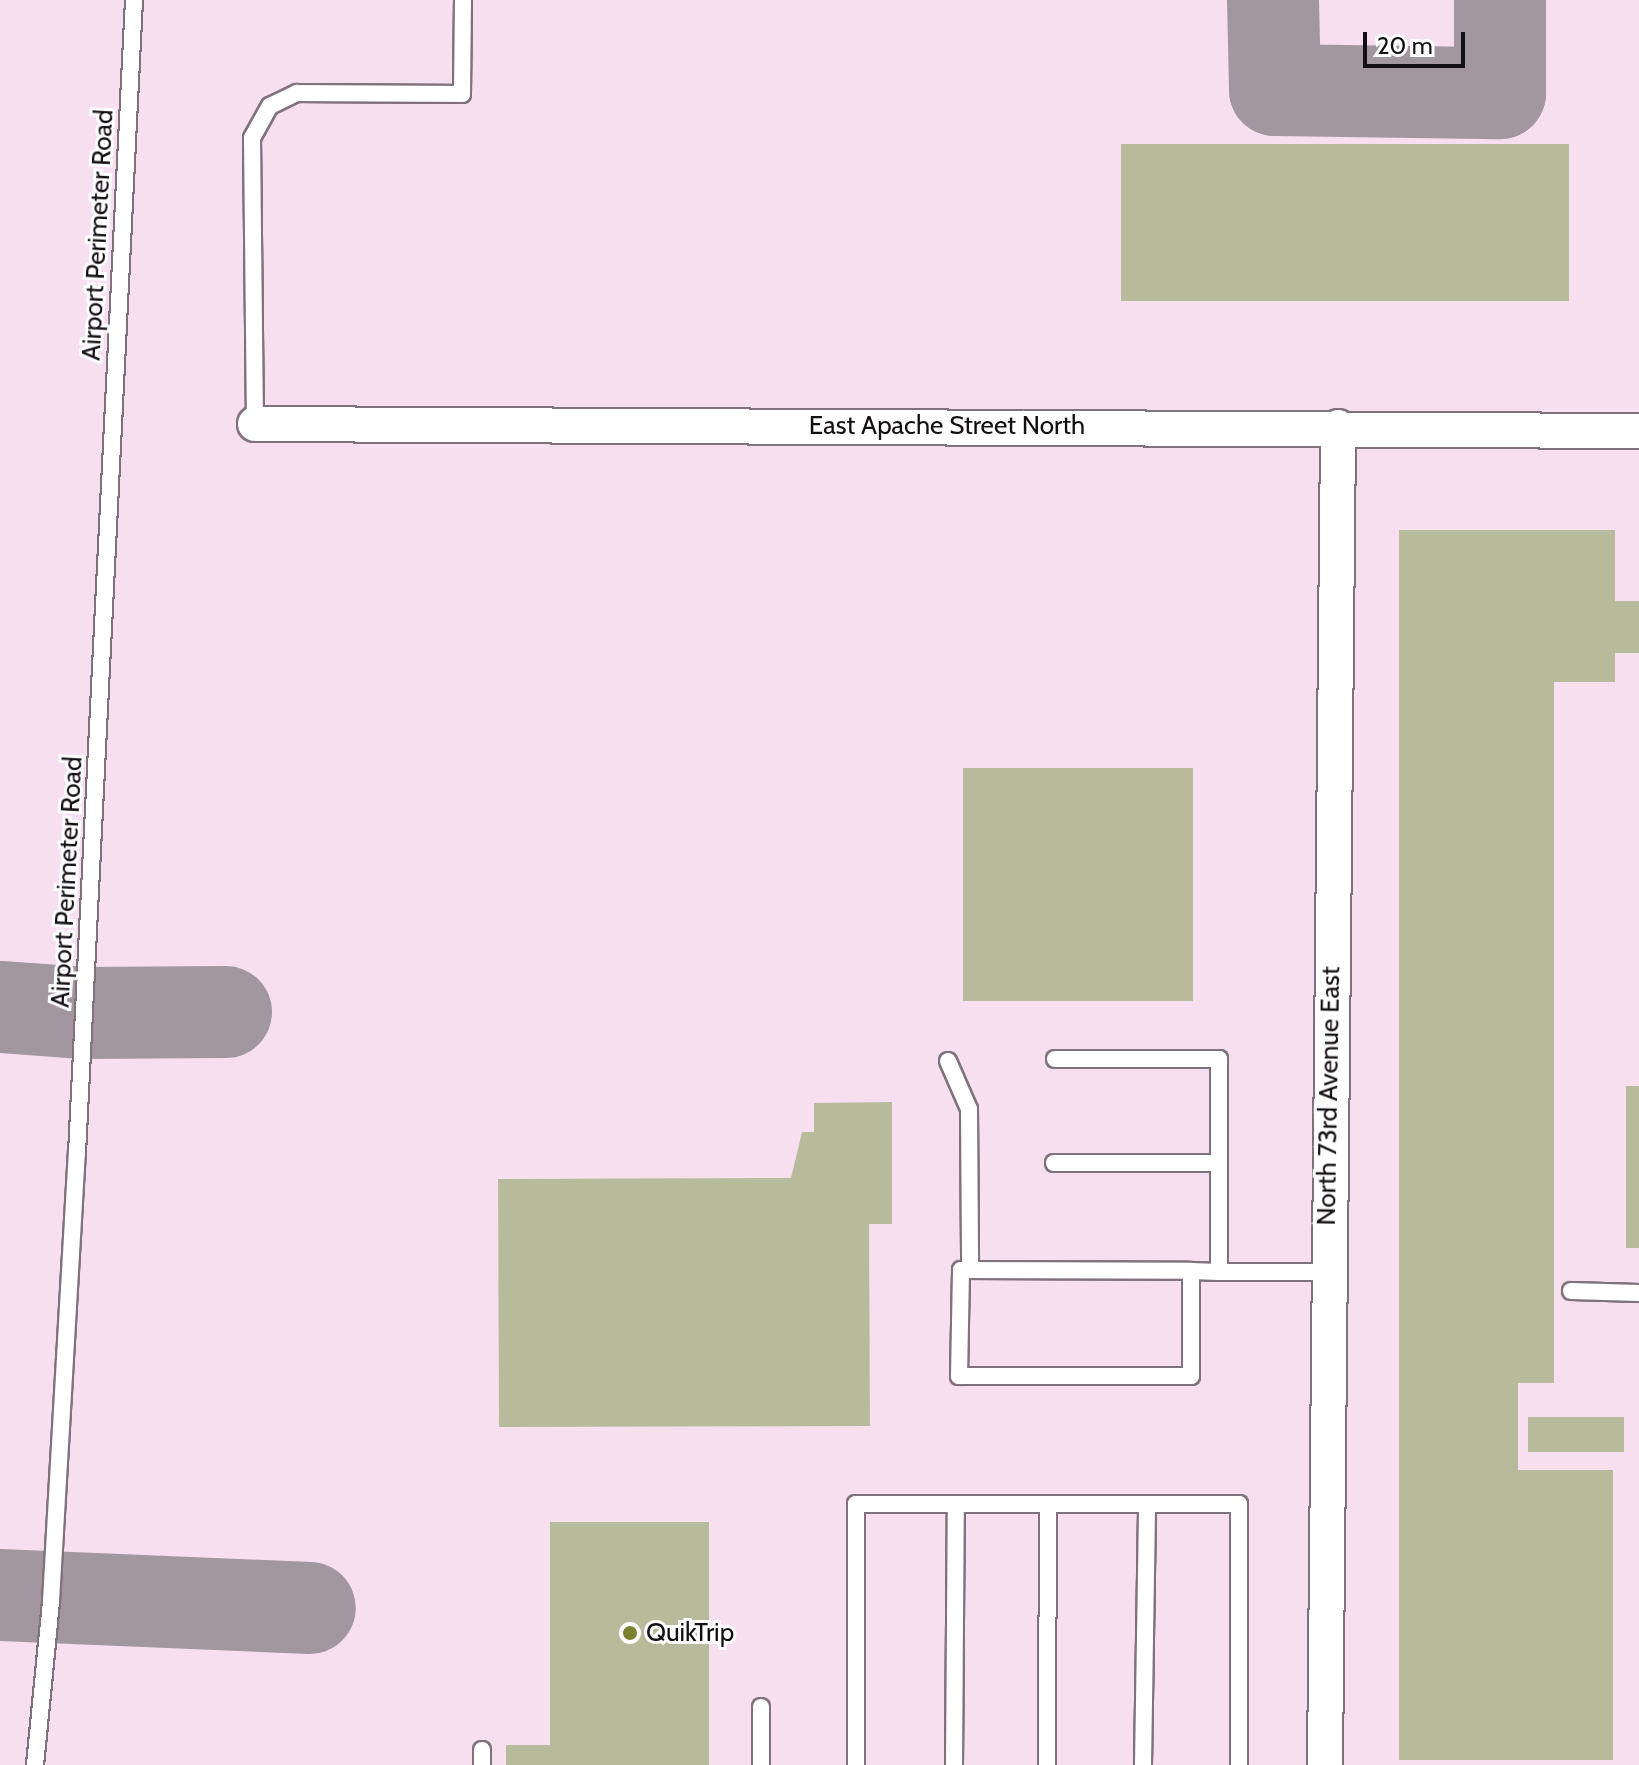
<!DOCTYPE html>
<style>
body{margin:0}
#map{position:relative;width:1639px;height:1765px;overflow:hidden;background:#feeefa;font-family:Cabin,sans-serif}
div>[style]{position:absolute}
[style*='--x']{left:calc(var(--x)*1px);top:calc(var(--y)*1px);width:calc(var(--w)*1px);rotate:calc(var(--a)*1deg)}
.built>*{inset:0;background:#f6e0f0;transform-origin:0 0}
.taxiway>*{height:92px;margin:-46px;padding:0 46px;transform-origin:46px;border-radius:46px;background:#a2969f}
.building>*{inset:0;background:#b7bb9c;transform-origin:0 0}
.roads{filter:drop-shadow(2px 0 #80727c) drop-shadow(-2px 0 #80727c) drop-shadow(0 2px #80727c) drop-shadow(0 -2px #80727c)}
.service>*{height:16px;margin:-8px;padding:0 8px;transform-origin:8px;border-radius:8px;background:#fff}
.minor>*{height:34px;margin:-17px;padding:0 17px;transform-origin:17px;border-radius:17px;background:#fff}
.dots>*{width:22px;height:22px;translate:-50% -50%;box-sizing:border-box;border:4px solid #fff;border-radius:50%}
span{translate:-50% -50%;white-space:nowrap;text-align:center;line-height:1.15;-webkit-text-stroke:6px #fff;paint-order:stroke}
.street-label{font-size:26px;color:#140f13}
.poi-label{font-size:26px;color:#140f13}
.left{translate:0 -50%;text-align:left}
.scale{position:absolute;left:1363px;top:32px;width:102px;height:36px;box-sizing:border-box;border:4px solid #140f13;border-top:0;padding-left:10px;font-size:24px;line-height:28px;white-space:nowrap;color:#140f13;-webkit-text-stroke:6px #fff;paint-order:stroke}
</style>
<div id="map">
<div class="built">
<div style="left:0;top:0;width:1639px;height:1765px"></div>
</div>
<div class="taxiway">
<div style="--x:1273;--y:0;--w:90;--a:88.7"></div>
<div style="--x:1275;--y:90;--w:225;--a:0.8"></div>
<div style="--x:1500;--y:93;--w:93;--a:-90"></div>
<div style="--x:0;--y:1007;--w:84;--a:4.1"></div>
<div style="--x:84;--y:1013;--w:142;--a:-0.4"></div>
<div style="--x:0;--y:1595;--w:310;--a:2.4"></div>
</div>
<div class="building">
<div style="left:1569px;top:144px;width:157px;height:448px;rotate:90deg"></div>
<div style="clip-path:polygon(1399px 530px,1615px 530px,1615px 601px,1639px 601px,1639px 653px,1615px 653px,1615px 682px,1554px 682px,1554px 1383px,1518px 1383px,1518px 1470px,1613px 1470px,1613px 1760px,1399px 1760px)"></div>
<div style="left:1193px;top:768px;width:233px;height:230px;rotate:90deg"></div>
<div style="left:1626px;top:1086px;width:13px;height:162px"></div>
<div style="clip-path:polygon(892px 1102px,892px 1224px,869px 1224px,870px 1426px,499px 1427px,498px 1179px,791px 1178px,802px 1132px,814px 1132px,814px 1103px)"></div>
<div style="left:1528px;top:1417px;width:96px;height:35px"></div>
<div style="clip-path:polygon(550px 1522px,709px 1522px,709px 1765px,506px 1765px,506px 1745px,550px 1745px)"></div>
</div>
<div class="roads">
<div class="service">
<div style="--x:255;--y:424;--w:286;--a:-90.6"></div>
<div style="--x:252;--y:138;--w:37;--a:-61"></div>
<div style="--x:270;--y:106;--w:30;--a:-26"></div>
<div style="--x:297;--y:93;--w:165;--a:0.3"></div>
<div style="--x:462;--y:94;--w:94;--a:-89.4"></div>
<div style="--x:1055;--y:1059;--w:164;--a:0"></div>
<div style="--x:1219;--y:1059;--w:213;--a:90"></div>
<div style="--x:948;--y:1061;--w:52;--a:66.4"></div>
<div style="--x:969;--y:1109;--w:161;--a:89.6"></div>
<div style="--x:1054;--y:1163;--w:165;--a:0"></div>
<div style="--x:1191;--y:1271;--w:105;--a:90"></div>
<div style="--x:1191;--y:1376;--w:232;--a:180"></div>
<div style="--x:959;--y:1376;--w:106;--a:-88.9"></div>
<div style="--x:961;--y:1270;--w:230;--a:0.2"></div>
<div style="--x:1191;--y:1271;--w:28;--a:2"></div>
<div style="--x:1219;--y:1272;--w:107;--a:0"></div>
<div style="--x:1571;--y:1291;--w:68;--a:1.7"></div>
<div style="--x:482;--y:1750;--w:15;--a:90"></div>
<div style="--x:35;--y:1765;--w:165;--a:-84.4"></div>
<div style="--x:51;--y:1601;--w:449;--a:-86.7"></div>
<div style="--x:77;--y:1153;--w:1154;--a:-87.17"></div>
<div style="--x:761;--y:1765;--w:58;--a:-90"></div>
<div style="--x:856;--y:1765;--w:261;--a:-90"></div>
<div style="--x:856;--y:1504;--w:383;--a:0"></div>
<div style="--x:1239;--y:1504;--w:261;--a:90"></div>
<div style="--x:954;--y:1765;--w:261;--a:-89.6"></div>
<div style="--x:1047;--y:1765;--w:261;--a:-89.8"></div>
<div style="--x:1143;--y:1765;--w:261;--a:-89.1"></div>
</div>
<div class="minor">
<div style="--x:255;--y:424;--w:1384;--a:0.29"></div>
<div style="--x:1325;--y:1765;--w:1338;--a:-89.44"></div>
</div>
</div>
<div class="dots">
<div style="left:630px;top:1633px;background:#7b822d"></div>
</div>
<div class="street-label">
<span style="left:98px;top:235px;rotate:-87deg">Airport Perimeter Road</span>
<span style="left:947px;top:426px">East Apache Street North</span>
<span style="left:67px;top:882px;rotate:-87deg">Airport Perimeter Road</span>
<span style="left:1329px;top:1096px;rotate:-89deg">North 73rd Avenue East</span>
</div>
<div class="poi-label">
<span class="left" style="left:646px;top:1633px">QuikTrip</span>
</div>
<div class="scale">20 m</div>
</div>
